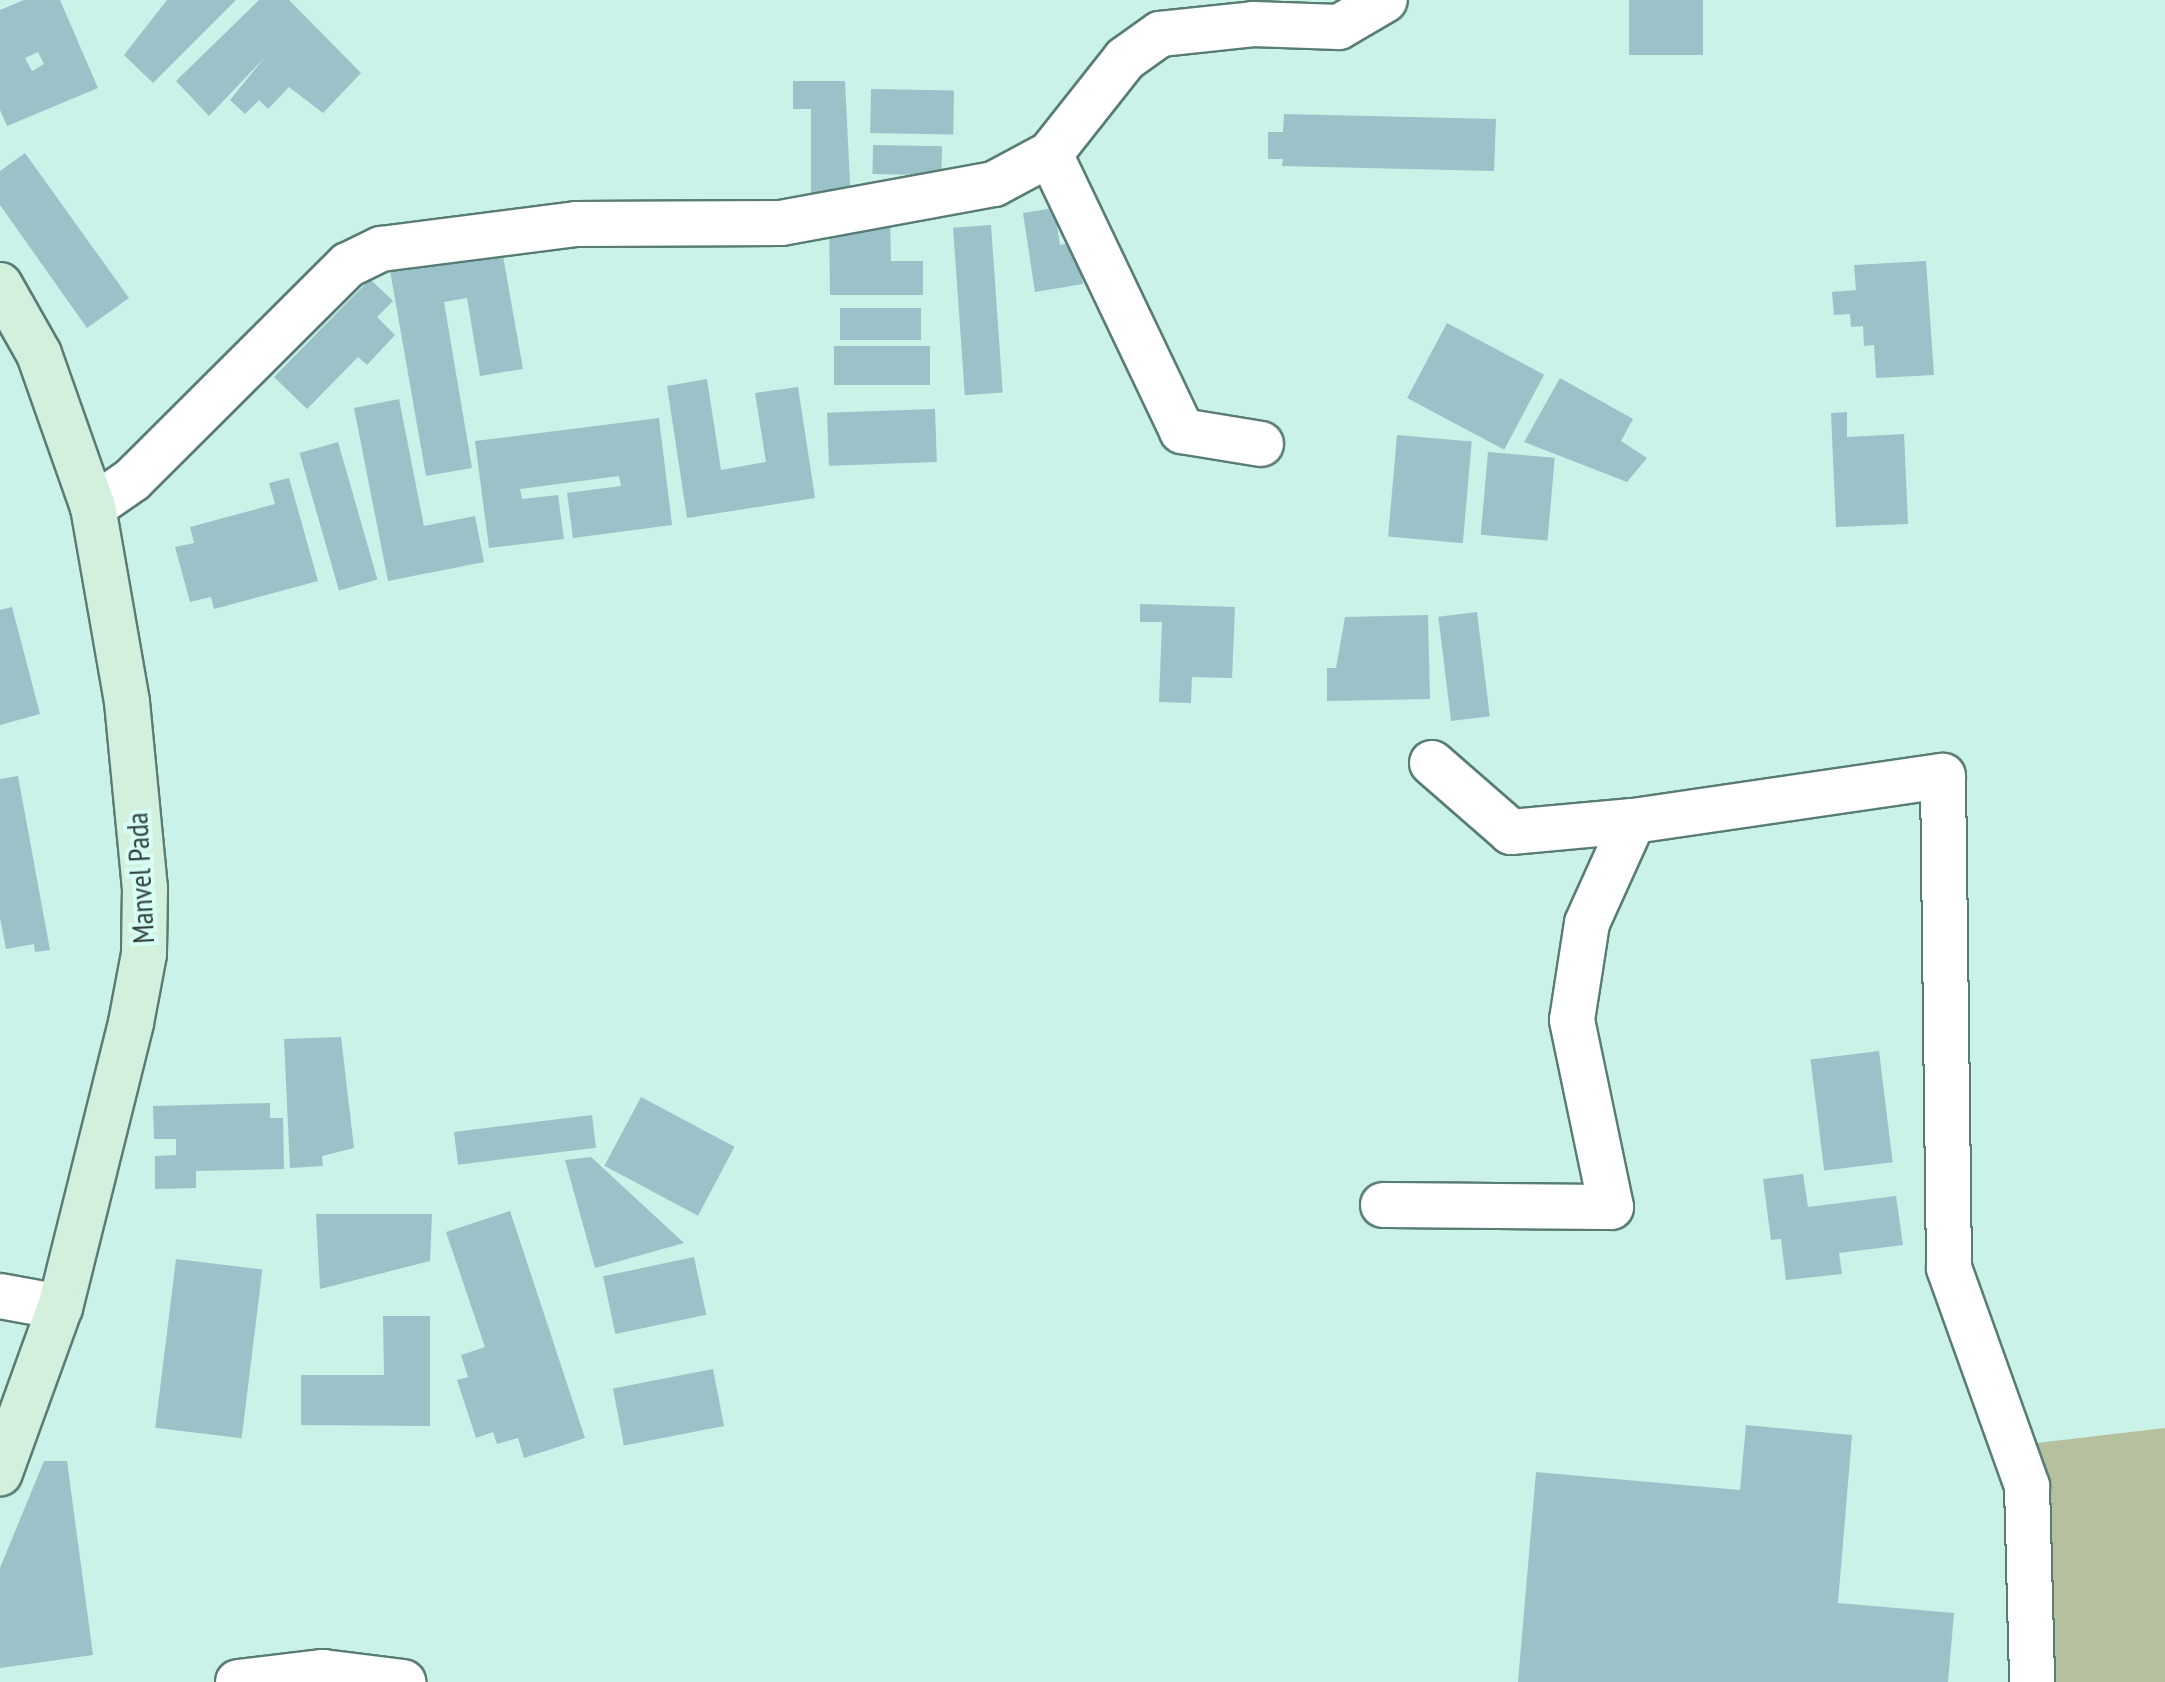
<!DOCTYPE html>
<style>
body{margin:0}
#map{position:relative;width:2165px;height:1682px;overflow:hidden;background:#caf2e8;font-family:"PT Sans Narrow",sans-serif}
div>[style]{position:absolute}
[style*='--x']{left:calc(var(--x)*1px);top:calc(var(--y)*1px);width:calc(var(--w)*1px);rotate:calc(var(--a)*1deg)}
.green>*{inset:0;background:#b5c19e}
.building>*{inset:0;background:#9bc2c8;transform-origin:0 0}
.roads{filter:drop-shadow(2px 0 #597d75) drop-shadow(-2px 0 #597d75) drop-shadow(0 2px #597d75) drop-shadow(0 -2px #597d75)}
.minor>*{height:44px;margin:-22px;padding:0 22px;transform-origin:22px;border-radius:22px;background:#fff}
.secondary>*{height:44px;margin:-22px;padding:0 22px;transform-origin:22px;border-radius:22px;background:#d2f0db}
span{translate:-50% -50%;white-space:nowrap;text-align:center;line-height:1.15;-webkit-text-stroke:8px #d7fff6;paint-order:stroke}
.street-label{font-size:30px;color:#31413d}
</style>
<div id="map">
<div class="green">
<div style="clip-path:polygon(2165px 1428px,2165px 1682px,2052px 1682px,2037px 1443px)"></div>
</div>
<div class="building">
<div style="clip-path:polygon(evenodd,24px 0,60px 0,98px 88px,7px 126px,0 110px,0 10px,24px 0,38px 52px,44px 64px,32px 71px,25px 58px,38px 52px)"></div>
<div style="clip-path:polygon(167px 0,236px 0,153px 83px,124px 55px)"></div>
<div style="clip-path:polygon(259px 0,289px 0,361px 73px,323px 113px,289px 87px,268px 109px,259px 100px,245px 114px,230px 100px,265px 57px,209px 116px,176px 81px)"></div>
<div style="left:1629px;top:0;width:74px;height:55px"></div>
<div style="clip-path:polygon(793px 81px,845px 81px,851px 204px,811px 205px,811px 109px,793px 109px)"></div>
<div style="left:871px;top:89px;width:83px;height:44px;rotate:1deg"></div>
<div style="clip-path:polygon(1284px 114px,1496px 119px,1494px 171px,1282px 166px,1283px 159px,1268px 159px,1268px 132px,1283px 132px)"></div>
<div style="left:873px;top:145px;width:69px;height:29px;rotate:1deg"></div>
<div style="clip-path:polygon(25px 153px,129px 298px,87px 328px,0 205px,0 171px)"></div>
<div style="clip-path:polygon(1054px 208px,1060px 245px,1076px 242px,1083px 284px,1035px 292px,1023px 213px)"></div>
<div style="clip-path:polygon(829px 217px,890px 217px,891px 261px,923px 261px,923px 295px,830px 295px)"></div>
<div style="left:991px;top:225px;width:168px;height:38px;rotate:86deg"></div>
<div style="clip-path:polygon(500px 239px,523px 369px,480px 376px,467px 298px,444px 302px,472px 468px,426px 476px,388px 259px)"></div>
<div style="clip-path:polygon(1926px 261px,1934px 375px,1876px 378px,1874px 345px,1864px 346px,1863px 326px,1851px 327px,1850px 314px,1834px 315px,1832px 292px,1856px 290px,1854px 265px)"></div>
<div style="clip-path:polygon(370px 279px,393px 301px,377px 317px,395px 335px,367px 365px,358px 357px,307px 409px,274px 377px)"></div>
<div style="left:840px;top:308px;width:81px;height:32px"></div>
<div style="left:1447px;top:323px;width:110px;height:85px;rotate:28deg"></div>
<div style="left:834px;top:346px;width:96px;height:39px"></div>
<div style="clip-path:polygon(1560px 378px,1633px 419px,1621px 441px,1647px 458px,1627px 482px,1524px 442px)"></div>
<div style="clip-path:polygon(707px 379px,721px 470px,766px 462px,755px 393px,798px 387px,815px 498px,687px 518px,667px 386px)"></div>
<div style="clip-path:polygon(399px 399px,424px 526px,475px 516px,484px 562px,388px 581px,354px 408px)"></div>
<div style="left:935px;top:409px;width:53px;height:108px;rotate:88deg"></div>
<div style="clip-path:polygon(1847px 412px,1847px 437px,1904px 434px,1908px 524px,1836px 527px,1831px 413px)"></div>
<div style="clip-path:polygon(659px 418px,672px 525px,573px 538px,567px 493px,621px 486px,619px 476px,520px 489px,522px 499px,558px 495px,564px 539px,489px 548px,475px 441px)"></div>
<div style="left:1397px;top:435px;width:75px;height:102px;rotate:5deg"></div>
<div style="left:338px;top:442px;width:143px;height:40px;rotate:74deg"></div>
<div style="left:1488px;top:452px;width:67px;height:83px;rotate:5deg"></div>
<div style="clip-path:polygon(289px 478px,318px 581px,214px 609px,211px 597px,190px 602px,175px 547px,194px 543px,190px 527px,275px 504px,269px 483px)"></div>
<div style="clip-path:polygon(1140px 604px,1235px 607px,1232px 678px,1192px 677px,1191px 703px,1159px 702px,1162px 622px,1140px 622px)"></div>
<div style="clip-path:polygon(12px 607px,40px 714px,0 725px,0 610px)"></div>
<div style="left:1477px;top:612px;width:105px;height:39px;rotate:83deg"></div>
<div style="clip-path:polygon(1428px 615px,1430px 699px,1327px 701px,1327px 668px,1336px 668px,1345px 617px)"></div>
<div style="clip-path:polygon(18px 776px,50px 950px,35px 952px,34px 944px,6px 949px,0 918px,0 779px)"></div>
<div style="clip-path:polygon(341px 1037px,354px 1148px,322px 1156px,323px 1166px,290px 1168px,284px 1039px)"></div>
<div style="left:1879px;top:1051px;width:112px;height:69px;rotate:83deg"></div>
<div style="left:641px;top:1097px;width:106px;height:78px;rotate:28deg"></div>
<div style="clip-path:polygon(270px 1103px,270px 1118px,283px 1118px,284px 1169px,196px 1171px,196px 1188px,155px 1189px,155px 1156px,176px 1155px,176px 1139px,154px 1139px,153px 1106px)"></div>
<div style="left:592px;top:1115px;width:33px;height:139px;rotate:83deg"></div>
<div style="clip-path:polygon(591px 1157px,684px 1243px,595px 1268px,565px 1160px)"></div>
<div style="clip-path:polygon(1803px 1174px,1808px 1207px,1896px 1196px,1903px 1245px,1839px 1253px,1842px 1274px,1786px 1280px,1781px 1239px,1771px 1240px,1763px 1179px)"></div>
<div style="clip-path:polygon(510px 1211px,585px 1438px,524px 1458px,518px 1438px,497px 1444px,493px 1432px,476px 1438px,457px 1380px,468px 1377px,461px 1355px,485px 1347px,446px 1232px)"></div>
<div style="clip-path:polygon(316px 1214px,432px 1214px,430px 1261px,320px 1289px)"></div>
<div style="left:694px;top:1257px;width:59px;height:93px;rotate:78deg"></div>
<div style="left:176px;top:1259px;width:87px;height:170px;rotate:7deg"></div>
<div style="clip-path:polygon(383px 1316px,430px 1316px,430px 1426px,301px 1425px,301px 1375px,384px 1375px)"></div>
<div style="left:713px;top:1369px;width:58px;height:102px;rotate:79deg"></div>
<div style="clip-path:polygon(1746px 1425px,1852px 1435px,1838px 1603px,1954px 1613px,1948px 1682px,1518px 1682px,1536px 1472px,1740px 1490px)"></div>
<div style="clip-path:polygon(44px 1461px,67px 1461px,93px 1655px,0 1668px,0 1568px)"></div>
</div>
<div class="roads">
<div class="minor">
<div style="--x:1050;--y:154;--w:307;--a:64.5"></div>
<div style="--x:1182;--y:431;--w:80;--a:9.3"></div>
<div style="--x:93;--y:507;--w:47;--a:-34.7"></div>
<div style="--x:132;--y:480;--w:305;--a:-44.9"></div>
<div style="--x:348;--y:265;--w:37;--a:-26"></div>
<div style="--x:381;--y:249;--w:197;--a:-7.3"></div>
<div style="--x:576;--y:224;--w:205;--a:-0.3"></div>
<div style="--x:781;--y:223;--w:217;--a:-10.4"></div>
<div style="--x:994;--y:184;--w:64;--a:-28.2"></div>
<div style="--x:1050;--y:154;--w:121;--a:-51.7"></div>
<div style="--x:1125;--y:59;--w:43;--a:-35.5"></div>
<div style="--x:1160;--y:34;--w:94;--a:-6.1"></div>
<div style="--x:1253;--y:24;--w:86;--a:2"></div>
<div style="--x:1339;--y:27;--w:53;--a:-30.4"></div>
<div style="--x:1432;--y:763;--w:105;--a:41.1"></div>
<div style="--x:1511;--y:832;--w:122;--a:-5.2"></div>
<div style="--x:1383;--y:1205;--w:228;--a:0.5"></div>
<div style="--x:1611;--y:1207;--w:191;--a:-101.8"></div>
<div style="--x:1572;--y:1020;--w:98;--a:-81.2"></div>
<div style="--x:1587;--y:923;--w:112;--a:-65.7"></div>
<div style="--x:1633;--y:821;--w:313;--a:-8.3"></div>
<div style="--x:1943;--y:776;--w:492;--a:89.3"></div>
<div style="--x:1949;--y:1268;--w:232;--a:70.3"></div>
<div style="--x:2027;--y:1486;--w:196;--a:88.5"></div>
<div style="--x:0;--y:1296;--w:61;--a:10.4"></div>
<div style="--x:238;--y:1682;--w:86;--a:-6.7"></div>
<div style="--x:323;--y:1672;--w:81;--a:7.1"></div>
</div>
<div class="secondary">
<div style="--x:0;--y:285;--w:79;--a:60.5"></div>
<div style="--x:39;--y:354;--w:162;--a:70.6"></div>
<div style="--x:93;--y:507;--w:198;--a:80.1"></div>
<div style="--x:127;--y:702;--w:187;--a:84.5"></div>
<div style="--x:145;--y:888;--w:66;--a:90.9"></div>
<div style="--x:144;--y:954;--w:70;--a:100.7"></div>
<div style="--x:131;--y:1023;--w:293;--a:104"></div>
<div style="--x:60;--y:1307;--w:177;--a:109.9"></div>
</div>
</div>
<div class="street-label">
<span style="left:140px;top:878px;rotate:-93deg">Manvel Pada</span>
</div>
</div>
